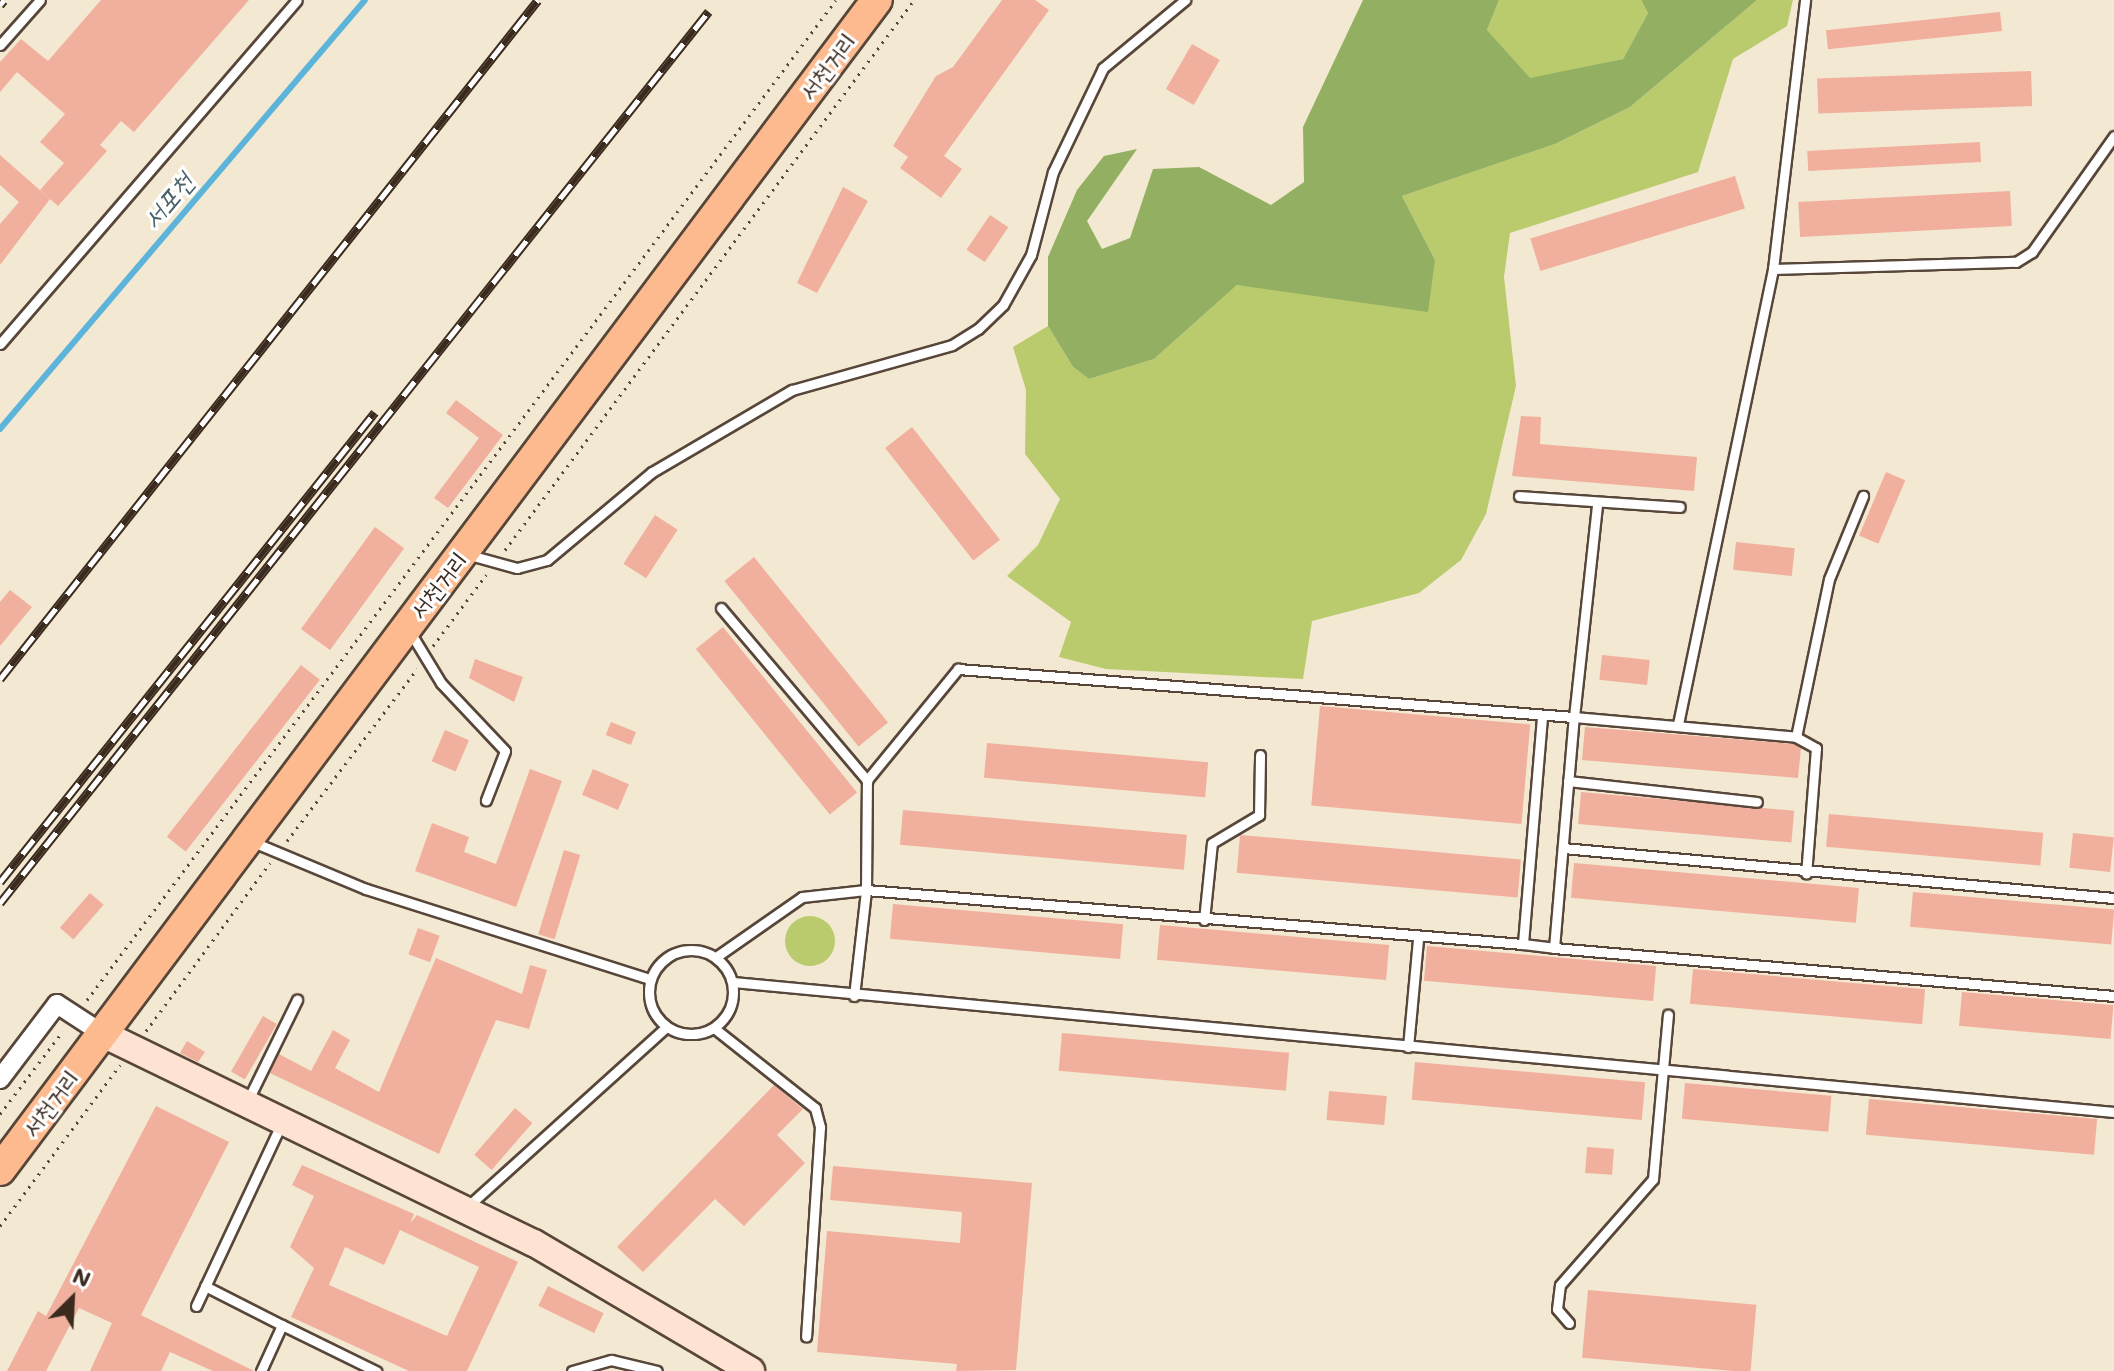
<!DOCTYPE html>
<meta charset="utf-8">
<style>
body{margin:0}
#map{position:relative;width:2114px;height:1371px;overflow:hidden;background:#f3e8d1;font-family:Mali,"Poor Story",sans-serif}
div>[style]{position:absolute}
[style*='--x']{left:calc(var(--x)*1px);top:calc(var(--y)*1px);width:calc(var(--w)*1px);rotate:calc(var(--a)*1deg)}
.green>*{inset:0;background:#bacb6e}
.round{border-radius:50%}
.forest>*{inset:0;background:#93af61}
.stream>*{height:6px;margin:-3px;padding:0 3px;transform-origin:3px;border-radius:3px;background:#5db4da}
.building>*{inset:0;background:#f1b09e;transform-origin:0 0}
.path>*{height:3px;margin-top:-1.5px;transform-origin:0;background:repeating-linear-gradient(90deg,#574639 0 2px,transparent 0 8px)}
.roads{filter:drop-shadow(2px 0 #574639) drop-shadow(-2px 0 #574639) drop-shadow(0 2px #574639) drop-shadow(0 -2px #574639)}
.lane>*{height:9px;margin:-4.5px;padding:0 4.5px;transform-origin:4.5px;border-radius:4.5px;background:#fff}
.lane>.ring{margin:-4.5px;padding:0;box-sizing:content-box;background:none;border:9px solid #fff;border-radius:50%}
.street>*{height:18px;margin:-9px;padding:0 9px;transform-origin:9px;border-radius:9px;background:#fff}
.secondary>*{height:26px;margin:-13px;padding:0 13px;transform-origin:13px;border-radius:13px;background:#fee3d2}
.primary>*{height:30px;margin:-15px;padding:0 15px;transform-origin:15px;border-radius:15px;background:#fcba8e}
.rail>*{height:9px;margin-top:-4.5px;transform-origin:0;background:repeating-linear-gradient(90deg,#fff 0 18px,#3b2a1e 0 36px);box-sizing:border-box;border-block:2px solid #3b2a1e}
span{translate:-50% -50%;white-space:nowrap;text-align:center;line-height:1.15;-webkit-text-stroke:6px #fff;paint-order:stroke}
.street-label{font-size:24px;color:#3b2a1e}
.water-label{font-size:26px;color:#496169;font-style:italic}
.north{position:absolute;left:32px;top:1259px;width:80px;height:80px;-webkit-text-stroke:6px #fff;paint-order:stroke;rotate:24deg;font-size:22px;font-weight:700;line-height:32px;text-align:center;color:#3b2a1e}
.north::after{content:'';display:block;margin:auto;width:28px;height:36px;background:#3b2a1e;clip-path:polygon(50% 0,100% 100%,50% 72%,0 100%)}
</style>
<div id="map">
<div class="green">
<div style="clip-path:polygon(1499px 0,1641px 0,1648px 13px,1623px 59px,1530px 79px,1487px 30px)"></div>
<div style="clip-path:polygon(1757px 0,1793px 0,1787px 26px,1733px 59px,1698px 172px,1510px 233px,1504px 277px,1516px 386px,1486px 514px,1461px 560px,1419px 593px,1312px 621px,1303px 679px,1106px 669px,1059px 657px,1071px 622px,1007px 576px,1038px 545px,1060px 499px,1025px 454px,1026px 390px,1013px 347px,1048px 326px,1073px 367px,1089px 379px,1154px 359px,1237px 285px,1314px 293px,1435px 260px,1402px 196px,1555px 144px,1630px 107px)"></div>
<div class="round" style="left:785px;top:916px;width:50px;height:50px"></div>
</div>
<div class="forest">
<div style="clip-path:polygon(1363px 0,1499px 0,1487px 30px,1530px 78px,1623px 59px,1648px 13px,1641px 0,1757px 0,1630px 107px,1555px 144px,1402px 196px,1435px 260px,1428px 312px,1237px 285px,1154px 359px,1089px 379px,1073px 367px,1048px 326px,1048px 257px,1077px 190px,1104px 156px,1137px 149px,1087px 221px,1102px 249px,1130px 238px,1153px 169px,1199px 167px,1271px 205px,1304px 182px,1303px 127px)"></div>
</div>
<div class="stream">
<div style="--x:0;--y:429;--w:563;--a:-49.61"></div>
</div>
<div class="building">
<div style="clip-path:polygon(101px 0,249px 0,134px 132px,121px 121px,100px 145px,107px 151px,58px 206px,40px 190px,64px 163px,40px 142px,65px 114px,17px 72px,0 92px,0 62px,21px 39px,48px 61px)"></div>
<div style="clip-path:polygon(1002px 0,1035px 0,1049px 10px,944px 156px,962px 169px,941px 198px,900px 168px,908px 157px,893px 146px,936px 76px,953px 67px)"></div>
<div style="left:2000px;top:12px;width:19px;height:175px;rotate:84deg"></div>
<div style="left:1192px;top:44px;width:32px;height:52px;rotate:30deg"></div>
<div style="left:2031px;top:71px;width:35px;height:214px;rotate:88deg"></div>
<div style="left:1980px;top:142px;width:20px;height:173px;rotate:87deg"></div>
<div style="clip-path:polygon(0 155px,50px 199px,0 265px,0 224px,19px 202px,0 185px)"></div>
<div style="left:1735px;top:176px;width:34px;height:214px;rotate:73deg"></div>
<div style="clip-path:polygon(843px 187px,868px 201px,817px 293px,797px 283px)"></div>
<div style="left:2010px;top:191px;width:35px;height:212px;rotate:87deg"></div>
<div style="left:990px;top:215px;width:22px;height:42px;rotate:34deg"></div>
<div style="clip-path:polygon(456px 400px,503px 435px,448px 508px,434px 498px,479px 438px,446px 413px)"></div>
<div style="clip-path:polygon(1521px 416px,1541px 417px,1540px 444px,1697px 457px,1694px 491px,1512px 476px)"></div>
<div style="left:912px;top:427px;width:143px;height:34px;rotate:52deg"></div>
<div style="left:1886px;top:472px;width:21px;height:69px;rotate:23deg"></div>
<div style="left:655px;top:515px;width:27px;height:58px;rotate:33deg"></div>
<div style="left:375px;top:527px;width:36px;height:126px;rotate:36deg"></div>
<div style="left:1736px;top:542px;width:59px;height:28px;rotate:6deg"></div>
<div style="left:754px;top:557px;width:213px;height:38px;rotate:51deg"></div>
<div style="clip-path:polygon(10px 590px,32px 607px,0 646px,0 602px)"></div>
<div style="left:723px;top:627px;width:213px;height:35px;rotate:51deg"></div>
<div style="left:1602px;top:655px;width:48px;height:25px;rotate:6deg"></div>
<div style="clip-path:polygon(475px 659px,523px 677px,514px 702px,469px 678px)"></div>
<div style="left:301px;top:665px;width:24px;height:218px;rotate:38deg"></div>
<div style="left:1320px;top:706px;width:211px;height:100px;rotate:5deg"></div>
<div style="left:611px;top:722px;width:27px;height:14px;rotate:22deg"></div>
<div style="clip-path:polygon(1585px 727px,1794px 744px,1801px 748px,1798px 778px,1582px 760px)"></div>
<div style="left:445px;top:730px;width:26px;height:34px;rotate:23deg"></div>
<div style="left:987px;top:743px;width:222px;height:35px;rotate:5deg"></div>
<div style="clip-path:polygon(530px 769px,562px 781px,516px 907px,415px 871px,432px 823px,469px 837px,464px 852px,496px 864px)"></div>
<div style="left:593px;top:769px;width:39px;height:28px;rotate:23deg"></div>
<div style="left:1581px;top:792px;width:214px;height:32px;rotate:5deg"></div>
<div style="left:903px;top:810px;width:285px;height:35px;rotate:5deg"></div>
<div style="left:1829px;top:814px;width:215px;height:33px;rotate:5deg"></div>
<div style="left:2073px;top:833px;width:41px;height:35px;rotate:6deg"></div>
<div style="left:1240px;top:835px;width:282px;height:38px;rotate:5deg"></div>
<div style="left:564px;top:850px;width:17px;height:88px;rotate:17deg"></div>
<div style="left:1574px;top:863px;width:286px;height:35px;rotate:5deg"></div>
<div style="left:1913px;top:892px;width:202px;height:35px;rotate:5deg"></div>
<div style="left:90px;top:893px;width:18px;height:46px;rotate:41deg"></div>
<div style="left:893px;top:904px;width:231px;height:35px;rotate:5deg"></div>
<div style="left:1160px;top:925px;width:230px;height:35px;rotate:5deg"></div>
<div style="left:418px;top:928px;width:23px;height:28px;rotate:20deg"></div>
<div style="left:1427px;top:946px;width:230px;height:35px;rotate:5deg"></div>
<div style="clip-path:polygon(436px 958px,522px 994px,530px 965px,547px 970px,529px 1029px,496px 1020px,439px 1154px,270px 1073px,279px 1054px,311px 1071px,333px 1030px,350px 1040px,335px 1068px,379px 1092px)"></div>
<div style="left:1693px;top:969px;width:233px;height:35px;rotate:5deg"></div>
<div style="left:1962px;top:992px;width:152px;height:34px;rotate:5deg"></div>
<div style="left:263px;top:1016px;width:16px;height:64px;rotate:30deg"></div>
<div style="left:1062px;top:1033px;width:228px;height:38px;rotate:5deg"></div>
<div style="clip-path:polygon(187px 1041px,205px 1052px,198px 1062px,180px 1053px)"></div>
<div style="left:1415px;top:1062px;width:231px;height:38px;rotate:5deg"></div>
<div style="left:1685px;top:1083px;width:147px;height:36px;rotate:5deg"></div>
<div style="clip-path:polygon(774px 1085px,803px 1109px,777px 1135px,805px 1163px,744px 1226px,715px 1199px,643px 1272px,617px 1247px)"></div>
<div style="left:1329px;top:1091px;width:58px;height:29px;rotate:5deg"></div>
<div style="left:1869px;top:1099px;width:229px;height:36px;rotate:5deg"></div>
<div style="clip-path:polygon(156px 1106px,229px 1142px,141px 1315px,254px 1371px,213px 1371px,170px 1352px,161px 1371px,90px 1371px,112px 1323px,79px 1308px,46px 1371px,7px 1371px,38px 1311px,46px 1316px)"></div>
<div style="left:515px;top:1108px;width:23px;height:62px;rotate:41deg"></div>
<div style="left:1587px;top:1147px;width:27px;height:26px;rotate:4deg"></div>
<div style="clip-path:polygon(evenodd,302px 1165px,414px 1214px,410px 1223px,417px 1215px,518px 1262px,467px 1371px,409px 1371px,291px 1317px,314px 1268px,290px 1247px,314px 1196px,292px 1185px,302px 1165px,400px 1230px,479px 1267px,447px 1336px,329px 1285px,345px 1247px,384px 1265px,400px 1230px)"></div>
<div style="clip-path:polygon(833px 1166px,1032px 1183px,1016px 1370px,956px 1371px,957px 1364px,817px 1352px,827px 1231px,960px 1243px,962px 1212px,830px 1200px)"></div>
<div style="left:548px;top:1286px;width:62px;height:22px;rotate:26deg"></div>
<div style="left:1588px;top:1290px;width:169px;height:68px;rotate:5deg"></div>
</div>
<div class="path">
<div style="--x:505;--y:550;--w:685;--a:-53.36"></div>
<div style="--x:433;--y:646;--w:89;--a:-53.3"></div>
<div style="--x:287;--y:841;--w:216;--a:-52.9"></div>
<div style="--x:87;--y:1000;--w:1249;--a:-53.17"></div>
<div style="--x:146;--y:1031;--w:209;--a:-53.6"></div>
<div style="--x:0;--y:1114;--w:104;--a:-52.8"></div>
<div style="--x:0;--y:1226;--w:201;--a:-53.3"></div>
</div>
<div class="roads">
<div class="lane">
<div style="--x:0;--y:45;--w:60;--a:-48.4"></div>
<div style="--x:1773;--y:269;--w:243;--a:-1.7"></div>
<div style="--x:2016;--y:262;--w:19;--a:-32"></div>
<div style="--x:2032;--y:252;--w:142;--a:-54.7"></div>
<div style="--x:0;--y:344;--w:454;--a:-49.2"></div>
<div style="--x:1519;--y:496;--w:161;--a:3.9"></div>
<div style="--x:466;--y:554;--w:53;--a:15.4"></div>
<div style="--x:517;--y:568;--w:31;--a:-15"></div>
<div style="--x:547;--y:560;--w:137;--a:-40"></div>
<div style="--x:652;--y:472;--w:162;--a:-30.4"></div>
<div style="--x:792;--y:390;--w:166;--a:-15.7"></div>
<div style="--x:952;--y:345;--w:31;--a:-32"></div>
<div style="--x:978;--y:329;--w:35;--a:-44"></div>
<div style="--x:1003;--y:305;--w:57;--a:-60.8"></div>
<div style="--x:1031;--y:255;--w:86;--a:-75.2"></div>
<div style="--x:1053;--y:172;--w:115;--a:-64.3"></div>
<div style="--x:1103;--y:68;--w:107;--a:-39.7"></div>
<div style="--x:721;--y:608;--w:226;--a:49.7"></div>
<div style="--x:410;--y:632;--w:60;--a:58.7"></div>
<div style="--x:441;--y:683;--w:93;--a:46.7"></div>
<div style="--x:505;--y:751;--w:53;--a:111.2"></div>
<div style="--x:1542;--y:717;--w:228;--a:94.8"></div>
<div style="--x:1523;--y:944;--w:31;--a:7"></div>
<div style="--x:1554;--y:948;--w:232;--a:-85.1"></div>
<div style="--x:1574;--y:717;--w:223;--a:5.1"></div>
<div style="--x:1796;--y:737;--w:161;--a:-78.2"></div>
<div style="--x:1829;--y:579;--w:90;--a:-67.7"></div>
<div style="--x:1678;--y:724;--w:465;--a:-78.2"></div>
<div style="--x:1773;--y:269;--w:271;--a:-83.2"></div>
<div style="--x:1796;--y:737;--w:23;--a:29"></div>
<div style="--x:1816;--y:748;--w:126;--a:94.5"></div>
<div style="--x:1568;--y:781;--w:190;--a:6.3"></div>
<div style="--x:253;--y:842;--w:122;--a:22.6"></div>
<div style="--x:366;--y:889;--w:298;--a:17.6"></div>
<div style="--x:1563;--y:848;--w:553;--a:5.19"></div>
<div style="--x:1204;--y:920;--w:77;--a:-84.1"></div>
<div style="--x:1212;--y:843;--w:55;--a:-30.8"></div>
<div style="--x:1259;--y:815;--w:60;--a:-89"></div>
<div style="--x:1554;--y:948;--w:562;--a:4.9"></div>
<div class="ring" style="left:649px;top:950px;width:75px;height:75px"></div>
<div style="--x:716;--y:957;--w:105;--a:-34.9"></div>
<div style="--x:802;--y:897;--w:64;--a:-6.2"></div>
<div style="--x:866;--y:890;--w:110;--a:-89.5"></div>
<div style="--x:867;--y:780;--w:144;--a:-50.7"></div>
<div style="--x:958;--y:669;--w:618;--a:4.46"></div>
<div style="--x:1574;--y:717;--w:213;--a:-83.8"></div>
<div style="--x:733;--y:982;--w:1387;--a:5.38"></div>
<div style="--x:854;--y:996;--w:107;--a:-83.5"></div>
<div style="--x:866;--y:890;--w:659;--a:4.7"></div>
<div style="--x:714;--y:1028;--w:129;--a:38.4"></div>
<div style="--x:815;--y:1108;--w:20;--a:75"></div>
<div style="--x:820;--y:1127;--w:210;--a:93.8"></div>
<div style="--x:1408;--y:1047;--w:108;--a:-84.7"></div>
<div style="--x:247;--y:1102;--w:114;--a:-63.9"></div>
<div style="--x:467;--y:1207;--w:268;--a:-42.1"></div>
<div style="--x:205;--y:1286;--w:86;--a:26.9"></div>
<div style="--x:282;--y:1325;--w:51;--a:114.5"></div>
<div style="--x:196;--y:1306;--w:203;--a:-64.9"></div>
<div style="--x:1569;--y:1323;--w:18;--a:-131"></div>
<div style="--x:1557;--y:1309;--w:24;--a:-83"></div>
<div style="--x:1560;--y:1285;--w:141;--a:-48.7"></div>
<div style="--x:1653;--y:1179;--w:165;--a:-84.8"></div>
<div style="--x:282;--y:1325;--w:105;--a:26.1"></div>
<div style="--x:572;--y:1371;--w:41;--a:-15.8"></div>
<div style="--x:611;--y:1360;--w:47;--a:13.4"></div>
</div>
<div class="street">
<div style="--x:0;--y:1079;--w:94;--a:-52.8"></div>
<div style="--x:57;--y:1004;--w:55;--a:33.1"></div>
</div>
<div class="secondary">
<div style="--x:103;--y:1034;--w:479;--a:25.9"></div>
<div style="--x:534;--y:1243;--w:252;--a:30.5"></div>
</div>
<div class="primary">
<div style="--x:0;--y:1170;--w:1462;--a:-53.15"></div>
</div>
</div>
<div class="rail">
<div style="--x:0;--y:5;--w:6;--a:-51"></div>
<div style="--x:0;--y:679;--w:866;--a:-51.61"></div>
<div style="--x:0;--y:882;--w:601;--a:-51.41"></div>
<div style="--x:0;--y:903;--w:1139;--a:-51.52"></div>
</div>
<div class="street-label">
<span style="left:827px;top:66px;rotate:-53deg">서천거리</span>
<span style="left:438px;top:585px;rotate:-52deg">서천거리</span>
<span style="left:50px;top:1103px;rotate:-53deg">서천거리</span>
</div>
<div class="water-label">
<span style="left:168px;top:201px;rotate:-50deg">서포천</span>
</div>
<div class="north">N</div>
</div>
